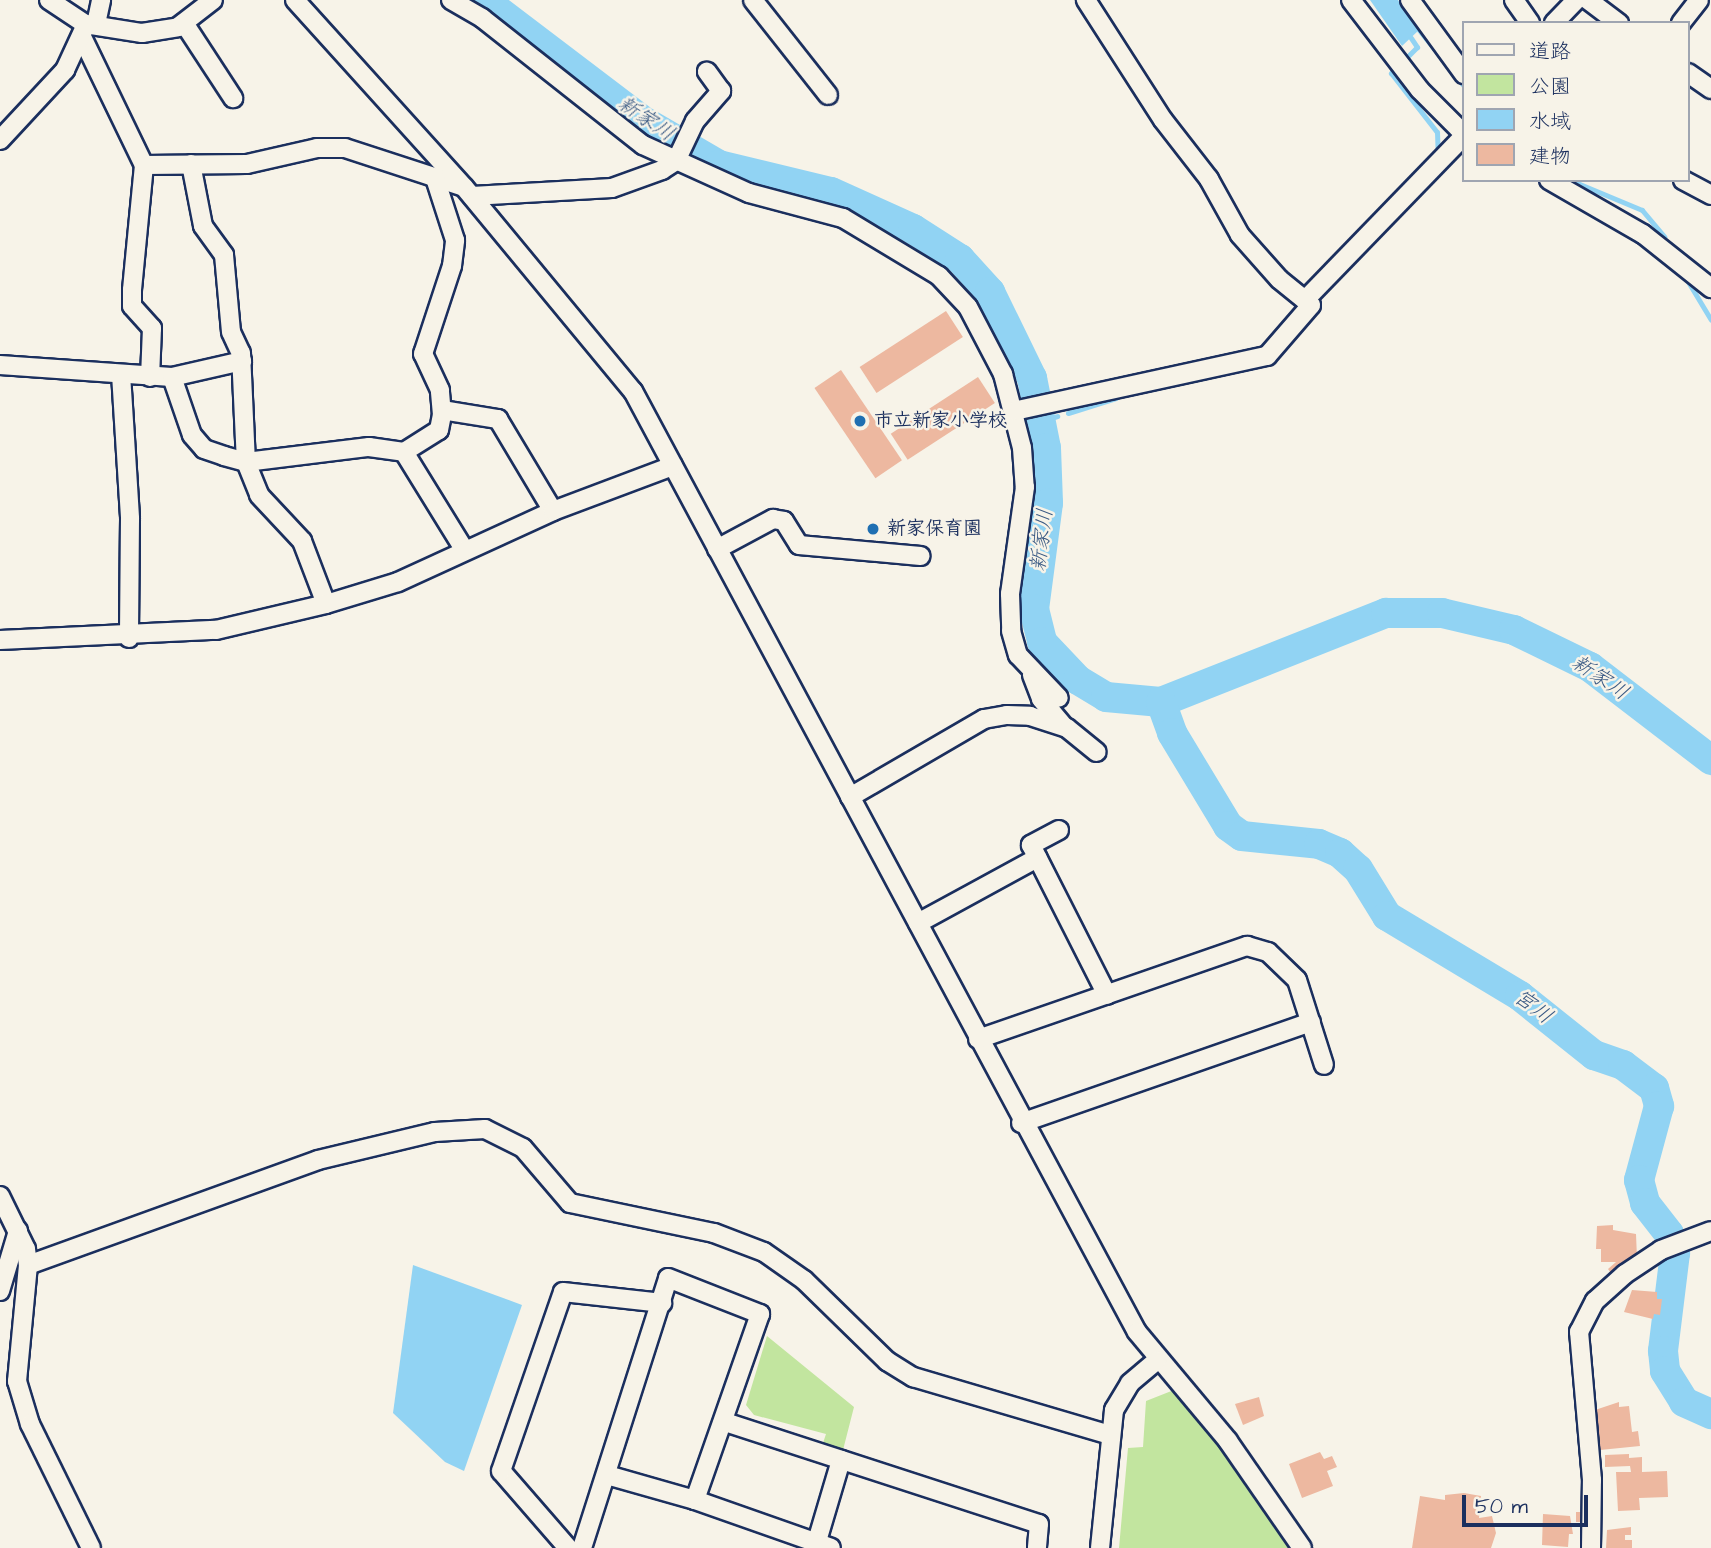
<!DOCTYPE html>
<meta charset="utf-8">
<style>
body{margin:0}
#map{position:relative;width:1711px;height:1548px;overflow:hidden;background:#f7f3e8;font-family:"Architects Daughter","Klee One",sans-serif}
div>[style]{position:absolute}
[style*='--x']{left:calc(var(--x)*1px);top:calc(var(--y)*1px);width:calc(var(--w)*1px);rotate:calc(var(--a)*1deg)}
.green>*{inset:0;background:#c2e59f}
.water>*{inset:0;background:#91d3f3}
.stream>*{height:5px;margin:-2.5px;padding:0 2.5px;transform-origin:2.5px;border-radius:2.5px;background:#91d3f3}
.river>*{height:30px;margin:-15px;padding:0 15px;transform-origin:15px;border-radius:15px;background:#91d3f3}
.building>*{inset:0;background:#edb8a0;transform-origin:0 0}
.roads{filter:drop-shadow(2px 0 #1b2f5e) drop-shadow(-2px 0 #1b2f5e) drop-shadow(0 2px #1b2f5e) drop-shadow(0 -2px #1b2f5e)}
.minor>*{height:18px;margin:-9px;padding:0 9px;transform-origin:9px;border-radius:9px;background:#f7f3e8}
.dots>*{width:19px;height:19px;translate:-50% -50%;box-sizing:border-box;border:4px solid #f7f3e8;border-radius:50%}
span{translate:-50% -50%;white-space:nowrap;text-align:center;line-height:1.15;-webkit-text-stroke:5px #f7f3e8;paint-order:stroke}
.poi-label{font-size:19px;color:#1b2f5e;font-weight:700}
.left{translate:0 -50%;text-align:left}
.water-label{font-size:21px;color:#385883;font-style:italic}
.legend{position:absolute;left:1462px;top:21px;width:228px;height:161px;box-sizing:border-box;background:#f7f3e8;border:2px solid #9fa5b1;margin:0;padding:9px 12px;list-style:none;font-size:21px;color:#1b2f5e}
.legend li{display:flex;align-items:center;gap:14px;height:35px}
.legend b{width:35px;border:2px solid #9fa5b1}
.scale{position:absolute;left:1462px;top:1495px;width:126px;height:32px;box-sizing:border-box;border:4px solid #1b2f5e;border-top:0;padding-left:9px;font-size:21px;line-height:24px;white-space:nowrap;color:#1b2f5e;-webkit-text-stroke:5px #f7f3e8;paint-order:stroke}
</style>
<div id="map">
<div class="green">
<div style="clip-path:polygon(767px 1336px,854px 1407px,843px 1450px,823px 1443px,826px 1434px,754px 1415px,746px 1405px)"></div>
<div style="clip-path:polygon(1179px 1388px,1240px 1469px,1293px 1548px,1119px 1548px,1128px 1448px,1143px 1447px,1146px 1401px)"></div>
</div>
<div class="water">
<div style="clip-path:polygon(1370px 0,1398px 0,1419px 30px,1402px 46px)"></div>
<div style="clip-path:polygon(413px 1265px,522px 1305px,464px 1471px,445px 1462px,393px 1413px)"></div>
</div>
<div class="stream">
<div style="--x:1419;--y:30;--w:72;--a:51.2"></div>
<div style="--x:1411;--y:38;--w:11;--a:56"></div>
<div style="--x:1417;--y:47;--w:37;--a:135"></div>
<div style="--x:1391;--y:73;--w:75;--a:52.1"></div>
<div style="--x:1437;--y:132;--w:23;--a:88"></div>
<div style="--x:1570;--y:180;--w:78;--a:22.6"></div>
<div style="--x:1642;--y:210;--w:35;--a:50"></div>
<div style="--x:1684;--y:275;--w:52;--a:59"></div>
<div style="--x:1261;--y:349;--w:56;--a:-48.6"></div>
<div style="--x:1068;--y:413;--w:50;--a:-17.4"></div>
<div style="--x:1041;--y:421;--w:17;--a:-17"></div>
</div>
<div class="river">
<div style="--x:484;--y:0;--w:202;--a:37.2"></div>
<div style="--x:645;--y:122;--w:86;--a:30.2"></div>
<div style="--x:719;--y:165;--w:115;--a:13.6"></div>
<div style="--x:831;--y:192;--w:90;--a:24.3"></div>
<div style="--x:913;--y:229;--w:56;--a:32.6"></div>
<div style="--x:960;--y:259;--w:45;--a:47.7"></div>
<div style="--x:990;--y:292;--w:96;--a:64"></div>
<div style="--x:1032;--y:378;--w:71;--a:78.7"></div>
<div style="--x:1046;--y:448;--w:55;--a:87.9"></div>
<div style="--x:1048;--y:503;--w:107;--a:97.5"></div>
<div style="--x:1034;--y:609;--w:34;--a:76"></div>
<div style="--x:1042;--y:642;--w:52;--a:46.5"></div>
<div style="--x:1078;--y:680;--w:33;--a:31"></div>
<div style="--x:1106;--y:697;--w:55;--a:5.2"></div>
<div style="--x:1161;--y:702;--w:242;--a:-21.6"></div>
<div style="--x:1386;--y:613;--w:56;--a:0"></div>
<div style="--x:1442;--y:613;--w:74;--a:13.3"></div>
<div style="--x:1514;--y:630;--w:85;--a:26"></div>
<div style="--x:1590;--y:667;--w:153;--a:37.5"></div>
<div style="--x:1161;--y:702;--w:33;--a:70"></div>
<div style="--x:1172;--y:733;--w:109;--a:58.9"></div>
<div style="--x:1228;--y:826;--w:17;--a:36"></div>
<div style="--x:1242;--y:836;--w:77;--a:5.9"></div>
<div style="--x:1319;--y:844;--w:23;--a:23"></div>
<div style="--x:1340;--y:853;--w:24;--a:42"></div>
<div style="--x:1358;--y:869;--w:55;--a:58.3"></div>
<div style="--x:1387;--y:916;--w:155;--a:31"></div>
<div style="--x:1520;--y:996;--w:95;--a:38.6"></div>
<div style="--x:1594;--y:1055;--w:31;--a:19"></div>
<div style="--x:1623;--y:1065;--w:39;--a:37"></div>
<div style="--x:1654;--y:1088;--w:19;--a:74"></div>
<div style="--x:1659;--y:1106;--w:77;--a:105.1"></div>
<div style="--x:1639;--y:1180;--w:24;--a:75"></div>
<div style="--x:1645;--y:1203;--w:39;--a:52"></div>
<div style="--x:1669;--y:1234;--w:20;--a:72"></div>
<div style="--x:1675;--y:1253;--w:99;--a:97"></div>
<div style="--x:1663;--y:1351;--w:20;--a:84"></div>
<div style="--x:1665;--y:1371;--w:36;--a:58"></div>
<div style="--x:1684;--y:1402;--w:30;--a:24"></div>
</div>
<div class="building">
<div style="left:946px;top:311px;width:31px;height:103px;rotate:57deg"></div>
<div style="left:841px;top:370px;width:109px;height:32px;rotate:56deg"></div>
<div style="left:978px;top:377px;width:31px;height:104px;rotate:57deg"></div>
<div style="clip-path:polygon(1613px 1225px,1613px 1230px,1636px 1234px,1637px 1258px,1613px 1276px,1608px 1269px,1616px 1262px,1601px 1262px,1601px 1249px,1596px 1249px,1597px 1226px)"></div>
<div style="clip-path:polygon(1632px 1290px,1657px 1292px,1657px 1299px,1662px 1299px,1660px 1315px,1654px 1314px,1653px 1319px,1624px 1312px)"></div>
<div style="clip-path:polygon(1259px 1397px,1264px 1416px,1243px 1425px,1235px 1404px)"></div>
<div style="clip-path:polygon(1619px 1402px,1619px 1407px,1629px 1406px,1632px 1432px,1638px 1431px,1640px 1446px,1600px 1450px,1595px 1410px)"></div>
<div style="clip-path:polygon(1320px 1452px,1324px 1459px,1332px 1456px,1337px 1467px,1327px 1471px,1333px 1486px,1302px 1498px,1289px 1464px)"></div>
<div style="clip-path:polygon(1629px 1454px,1629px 1458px,1642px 1457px,1642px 1472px,1667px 1471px,1668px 1497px,1639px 1498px,1640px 1510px,1618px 1511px,1616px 1472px,1631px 1472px,1630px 1466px,1605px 1467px,1605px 1455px)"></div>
<div style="clip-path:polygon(1464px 1493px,1481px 1496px,1479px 1518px,1492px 1516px,1496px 1533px,1491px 1548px,1412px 1548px,1420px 1496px,1445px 1500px,1445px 1495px)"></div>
<div style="left:1576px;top:1512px;width:14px;height:10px"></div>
<div style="clip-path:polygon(1543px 1514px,1570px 1516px,1573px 1534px,1569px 1534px,1568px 1547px,1542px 1545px)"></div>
<div style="clip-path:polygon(1631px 1527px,1631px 1535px,1625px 1535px,1625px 1540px,1632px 1540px,1632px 1548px,1606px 1548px,1607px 1530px)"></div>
</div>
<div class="roads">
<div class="minor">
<div style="--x:49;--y:0;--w:43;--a:33.7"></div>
<div style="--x:85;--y:24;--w:58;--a:9"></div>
<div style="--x:142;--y:33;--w:36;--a:-9"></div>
<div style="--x:178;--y:27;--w:44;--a:-37.6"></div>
<div style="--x:295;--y:0;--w:252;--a:47.9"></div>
<div style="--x:464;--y:187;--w:265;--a:50.4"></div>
<div style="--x:633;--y:391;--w:1067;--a:61.83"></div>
<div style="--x:1137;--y:1332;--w:142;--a:50.1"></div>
<div style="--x:1228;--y:1441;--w:130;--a:55.3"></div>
<div style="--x:451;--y:0;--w:36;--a:30"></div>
<div style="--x:482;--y:18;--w:205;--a:38.3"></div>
<div style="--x:643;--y:145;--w:116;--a:24.4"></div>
<div style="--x:749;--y:193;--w:97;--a:14.9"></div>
<div style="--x:843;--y:218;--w:112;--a:31.1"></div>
<div style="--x:939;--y:276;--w:42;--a:46.9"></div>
<div style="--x:968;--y:307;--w:76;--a:62.4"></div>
<div style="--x:1003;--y:374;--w:76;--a:75.6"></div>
<div style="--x:1022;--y:448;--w:39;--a:86"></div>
<div style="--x:1025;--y:487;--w:108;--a:98"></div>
<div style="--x:1010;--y:594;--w:37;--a:88"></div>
<div style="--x:1011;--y:631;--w:25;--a:74"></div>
<div style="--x:1018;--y:655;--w:59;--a:46.4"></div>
<div style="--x:753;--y:0;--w:121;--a:51.7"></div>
<div style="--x:1351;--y:0;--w:113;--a:52.5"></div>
<div style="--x:1420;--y:90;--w:62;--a:45"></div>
<div style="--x:1410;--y:0;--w:92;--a:53.9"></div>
<div style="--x:1514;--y:0;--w:28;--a:55"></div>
<div style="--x:1588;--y:0;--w:39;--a:37"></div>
<div style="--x:184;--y:23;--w:90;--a:56.8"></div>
<div style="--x:1554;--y:23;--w:32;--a:-46"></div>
<div style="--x:1681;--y:23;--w:29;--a:-52"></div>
<div style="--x:96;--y:24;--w:25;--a:-78"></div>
<div style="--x:82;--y:37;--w:142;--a:64.2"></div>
<div style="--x:144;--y:165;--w:103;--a:-0.6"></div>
<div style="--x:247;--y:164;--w:72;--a:-12.9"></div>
<div style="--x:317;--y:148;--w:28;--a:0"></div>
<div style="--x:345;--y:148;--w:122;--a:18.1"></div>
<div style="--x:1688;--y:73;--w:28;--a:35"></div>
<div style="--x:0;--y:140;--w:96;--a:-47.1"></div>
<div style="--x:65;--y:70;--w:43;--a:-65.2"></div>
<div style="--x:191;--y:164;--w:63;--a:79"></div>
<div style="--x:203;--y:226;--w:36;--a:54"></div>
<div style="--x:224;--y:255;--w:77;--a:84.8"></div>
<div style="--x:231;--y:332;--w:23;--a:65"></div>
<div style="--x:241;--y:353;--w:109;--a:87.4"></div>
<div style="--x:246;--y:462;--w:35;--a:68"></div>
<div style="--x:259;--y:495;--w:63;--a:46.9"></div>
<div style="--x:302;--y:541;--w:67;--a:69.1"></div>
<div style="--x:144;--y:165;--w:126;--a:95.5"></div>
<div style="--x:132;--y:290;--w:16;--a:90"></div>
<div style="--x:132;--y:306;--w:30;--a:48"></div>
<div style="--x:152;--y:328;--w:49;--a:92.3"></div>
<div style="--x:1549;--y:180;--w:108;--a:29.9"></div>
<div style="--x:1643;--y:234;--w:87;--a:38.5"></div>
<div style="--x:1683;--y:180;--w:32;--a:28"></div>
<div style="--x:472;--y:196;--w:140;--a:-3.3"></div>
<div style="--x:612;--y:188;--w:53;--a:-19.8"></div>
<div style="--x:662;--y:170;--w:17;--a:-33"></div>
<div style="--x:676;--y:161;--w:44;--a:-64.6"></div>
<div style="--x:695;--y:121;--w:40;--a:-49"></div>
<div style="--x:721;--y:91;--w:24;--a:-126"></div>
<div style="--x:1305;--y:300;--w:228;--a:-45.9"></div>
<div style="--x:0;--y:365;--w:172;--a:4"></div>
<div style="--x:172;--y:377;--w:72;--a:-12.9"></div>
<div style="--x:121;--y:374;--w:145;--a:86.4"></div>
<div style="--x:130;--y:519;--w:119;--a:90.5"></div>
<div style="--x:172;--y:377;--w:61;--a:71"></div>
<div style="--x:192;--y:435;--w:18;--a:49"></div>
<div style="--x:204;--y:449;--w:21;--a:19"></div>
<div style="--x:224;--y:456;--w:23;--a:15"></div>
<div style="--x:246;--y:462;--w:124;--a:-7"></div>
<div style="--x:369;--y:447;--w:35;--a:8"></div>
<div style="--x:404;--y:452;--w:114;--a:58.3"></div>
<div style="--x:442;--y:410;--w:57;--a:9.1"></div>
<div style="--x:498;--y:419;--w:107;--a:59.1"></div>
<div style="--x:1014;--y:411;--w:259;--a:-12.3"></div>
<div style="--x:1267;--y:356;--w:67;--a:-49.2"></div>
<div style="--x:1311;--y:305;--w:41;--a:-140.9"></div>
<div style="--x:1279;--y:279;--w:59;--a:-131.6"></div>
<div style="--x:1240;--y:235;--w:64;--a:-119"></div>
<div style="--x:1209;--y:179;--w:75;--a:-127.9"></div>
<div style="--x:1163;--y:120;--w:143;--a:-122.7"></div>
<div style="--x:404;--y:452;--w:41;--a:-32.2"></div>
<div style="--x:439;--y:430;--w:15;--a:-79"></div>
<div style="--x:442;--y:415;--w:25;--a:-95"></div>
<div style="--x:440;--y:390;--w:40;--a:-115"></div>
<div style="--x:423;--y:354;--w:93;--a:-71.8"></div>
<div style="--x:452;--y:266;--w:26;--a:-83"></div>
<div style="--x:455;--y:240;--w:65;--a:-107.9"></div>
<div style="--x:717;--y:549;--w:64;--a:-28.2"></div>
<div style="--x:773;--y:519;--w:11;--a:10"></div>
<div style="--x:784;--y:521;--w:28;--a:58"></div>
<div style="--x:799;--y:545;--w:122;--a:5.2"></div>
<div style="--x:0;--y:640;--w:216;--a:-2.7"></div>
<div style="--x:216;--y:630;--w:113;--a:-13.3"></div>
<div style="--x:326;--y:604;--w:75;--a:-17"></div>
<div style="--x:398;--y:582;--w:170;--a:-24.6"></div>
<div style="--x:553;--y:511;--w:128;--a:-20.6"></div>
<div style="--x:1032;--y:675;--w:26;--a:69"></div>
<div style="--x:1041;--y:699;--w:34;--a:50"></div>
<div style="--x:850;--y:797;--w:155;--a:-30.2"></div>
<div style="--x:984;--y:719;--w:23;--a:-10"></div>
<div style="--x:1007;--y:715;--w:23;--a:2"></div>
<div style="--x:1030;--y:716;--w:39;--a:18"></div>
<div style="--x:1067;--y:728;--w:38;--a:39"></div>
<div style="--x:1059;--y:830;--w:32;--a:152"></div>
<div style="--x:1031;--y:845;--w:168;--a:63.1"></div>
<div style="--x:918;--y:923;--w:136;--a:-28.6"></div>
<div style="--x:978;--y:1039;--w:285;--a:-19.1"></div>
<div style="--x:1247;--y:946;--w:22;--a:16"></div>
<div style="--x:1268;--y:952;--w:40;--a:44"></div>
<div style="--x:1297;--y:980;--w:89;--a:72.4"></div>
<div style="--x:1021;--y:1123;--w:307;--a:-19.2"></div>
<div style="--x:0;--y:1196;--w:59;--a:63.9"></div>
<div style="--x:26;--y:1249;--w:16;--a:83"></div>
<div style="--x:28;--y:1265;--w:117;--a:95.4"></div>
<div style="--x:17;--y:1381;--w:45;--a:73.2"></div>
<div style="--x:30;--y:1424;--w:138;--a:63.8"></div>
<div style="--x:28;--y:1265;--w:308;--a:-19.9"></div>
<div style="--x:318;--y:1160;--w:120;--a:-13.5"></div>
<div style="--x:435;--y:1132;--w:50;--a:-3.4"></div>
<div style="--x:485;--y:1129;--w:42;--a:26.6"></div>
<div style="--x:523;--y:1148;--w:72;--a:49.5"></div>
<div style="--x:570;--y:1203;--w:147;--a:11.8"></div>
<div style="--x:714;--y:1233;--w:53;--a:20.8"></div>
<div style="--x:764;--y:1252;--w:49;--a:35"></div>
<div style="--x:804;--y:1280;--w:116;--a:44.3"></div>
<div style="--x:887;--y:1361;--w:31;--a:32"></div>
<div style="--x:913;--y:1377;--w:205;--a:16.4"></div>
<div style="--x:0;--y:1291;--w:63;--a:-73.3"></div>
<div style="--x:725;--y:1422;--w:330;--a:18"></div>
<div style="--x:1039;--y:1524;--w:24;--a:95"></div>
<div style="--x:607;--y:1475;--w:91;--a:15.9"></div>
<div style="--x:695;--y:1500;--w:144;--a:19.4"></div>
<div style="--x:568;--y:1548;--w:102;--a:-131"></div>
<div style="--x:501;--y:1471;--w:189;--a:-70.9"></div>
<div style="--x:563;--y:1292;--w:100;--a:6.3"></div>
<div style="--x:582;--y:1548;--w:283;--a:-72.3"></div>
<div style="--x:668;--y:1278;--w:99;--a:21.4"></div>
<div style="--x:760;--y:1314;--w:197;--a:109.3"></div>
<div style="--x:815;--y:1548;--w:92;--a:-73.5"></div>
<div style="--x:1100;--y:1548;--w:139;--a:-84.2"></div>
<div style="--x:1114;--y:1410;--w:31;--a:-59"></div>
<div style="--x:1130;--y:1383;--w:35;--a:-40"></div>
<div style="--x:1591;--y:1548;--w:68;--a:-89.2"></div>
<div style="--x:1592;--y:1480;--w:149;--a:-95"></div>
<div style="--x:1579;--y:1332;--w:35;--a:-63"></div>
<div style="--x:1595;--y:1301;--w:40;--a:-42"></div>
<div style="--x:1625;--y:1274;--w:43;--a:-33.7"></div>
<div style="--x:1661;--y:1250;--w:53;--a:-20.8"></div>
</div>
</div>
<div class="dots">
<div style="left:860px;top:421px;background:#1f6fb2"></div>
<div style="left:873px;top:529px;background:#1f6fb2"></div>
</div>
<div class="poi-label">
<span class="left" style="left:874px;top:421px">市立新家小学校</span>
<span class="left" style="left:887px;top:529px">新家保育園</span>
</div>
<div class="water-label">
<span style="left:646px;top:119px;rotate:34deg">新家川</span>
<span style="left:1042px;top:540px;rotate:-83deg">新家川</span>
<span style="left:1600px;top:678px;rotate:34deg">新家川</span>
<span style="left:1533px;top:1007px;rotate:37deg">宮川</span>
</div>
<ul class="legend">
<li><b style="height:9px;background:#f7f3e8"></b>道路</li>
<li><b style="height:19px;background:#c2e59f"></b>公園</li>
<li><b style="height:19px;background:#91d3f3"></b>水域</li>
<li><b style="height:19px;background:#edb8a0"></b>建物</li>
</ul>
<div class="scale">50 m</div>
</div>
